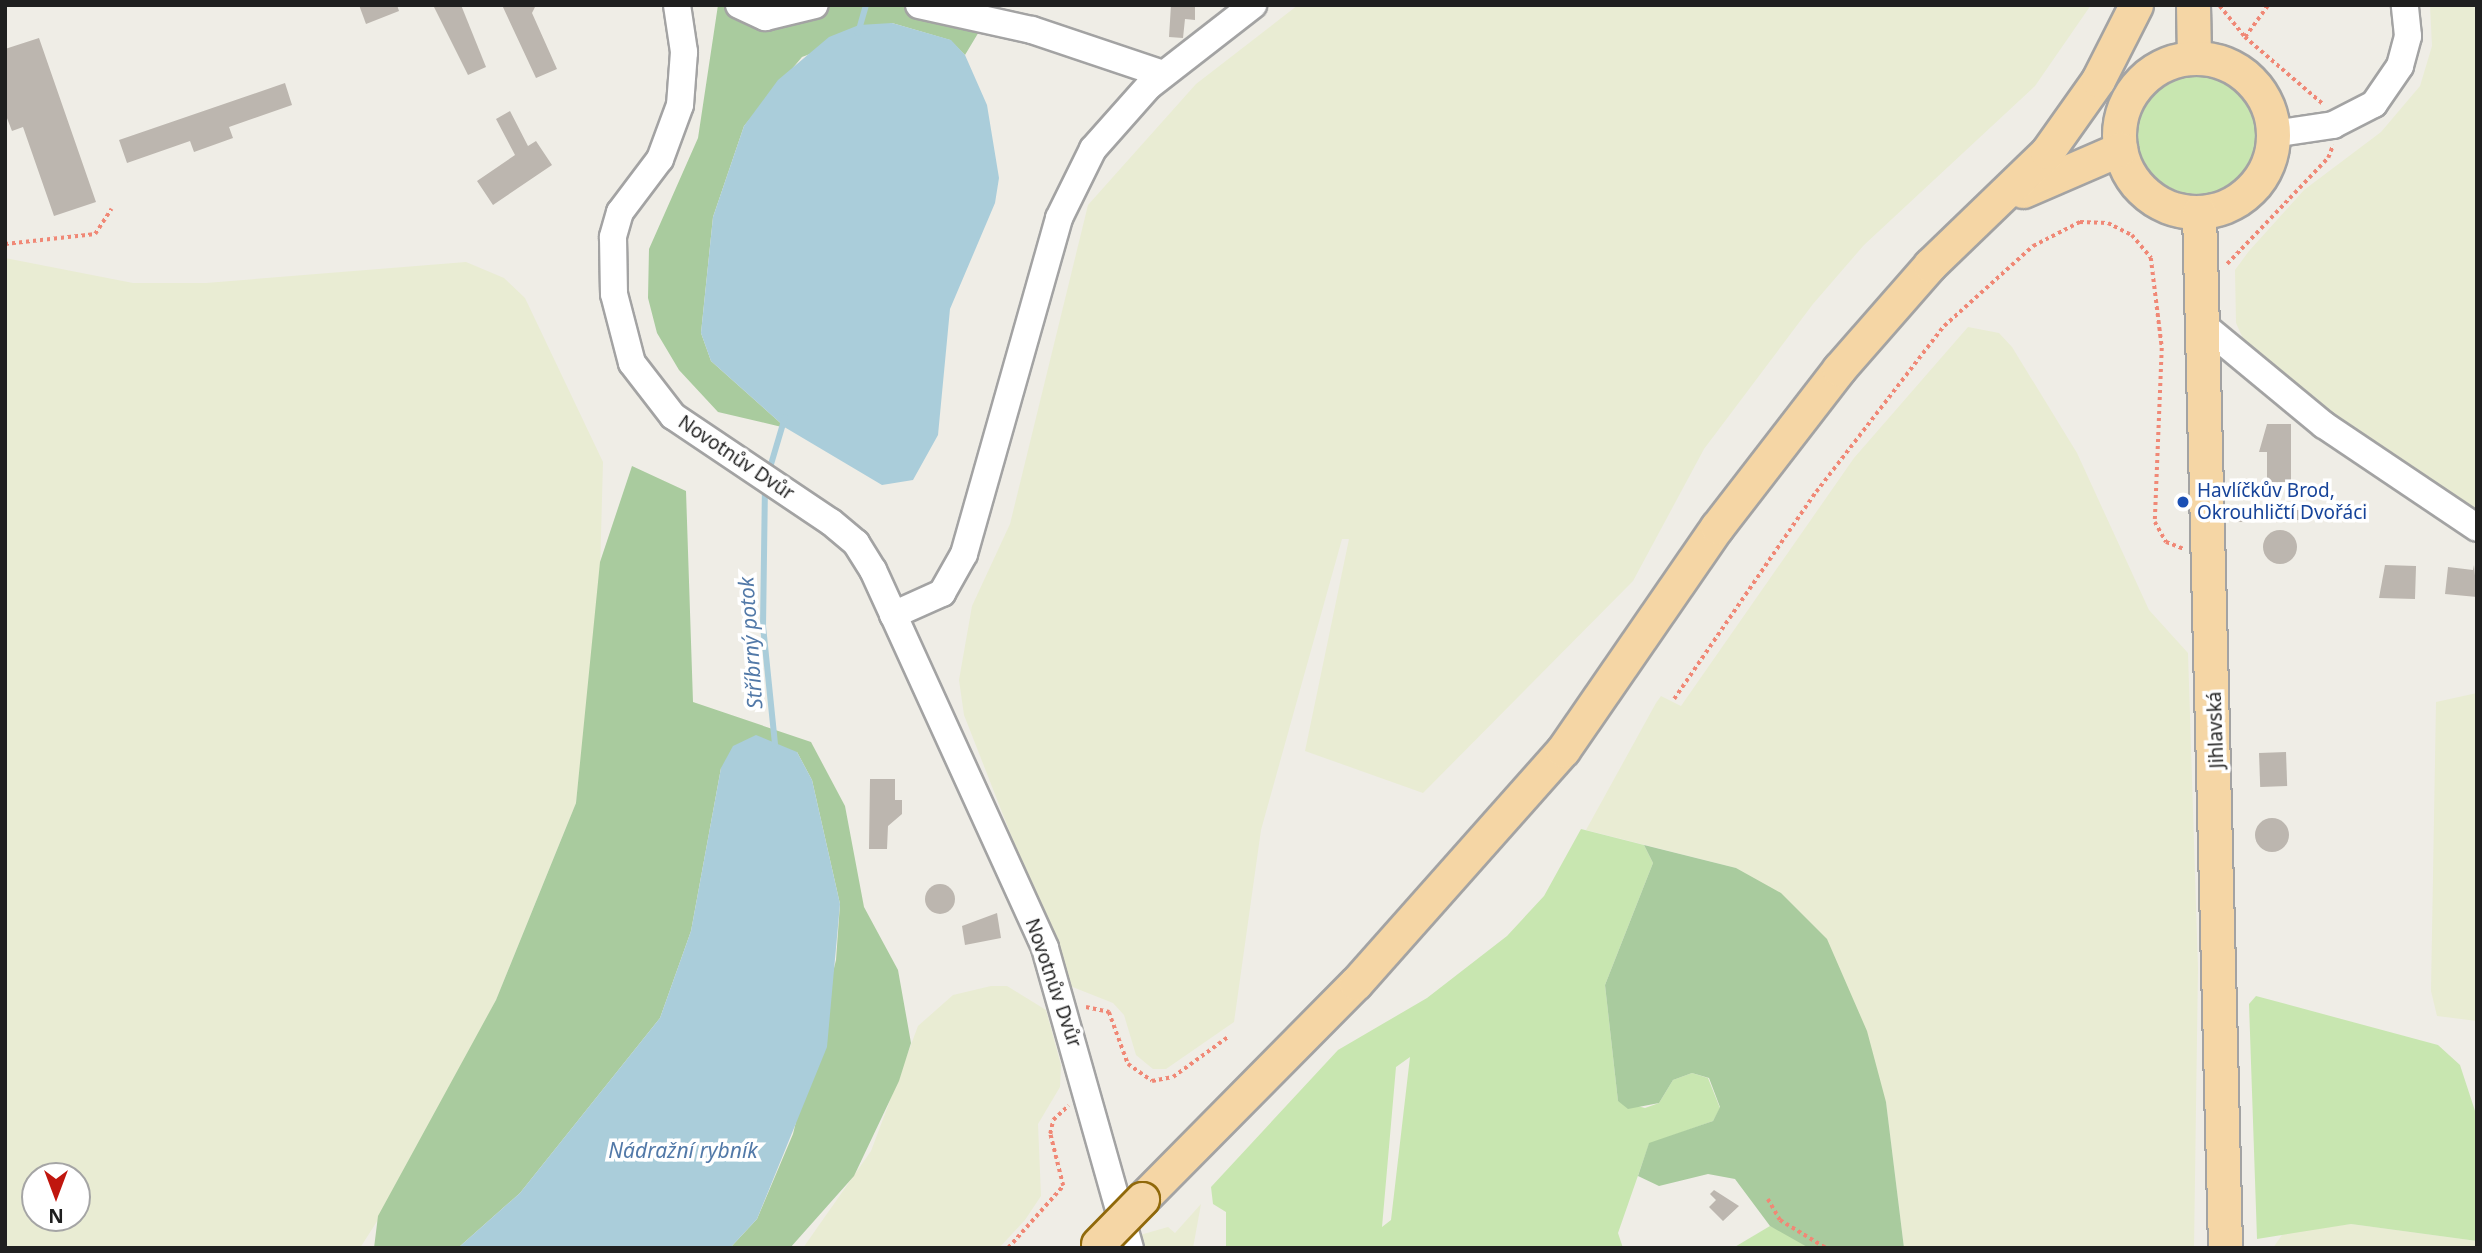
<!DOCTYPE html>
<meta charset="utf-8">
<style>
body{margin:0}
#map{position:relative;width:2482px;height:1253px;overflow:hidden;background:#efede6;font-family:"Noto Sans",sans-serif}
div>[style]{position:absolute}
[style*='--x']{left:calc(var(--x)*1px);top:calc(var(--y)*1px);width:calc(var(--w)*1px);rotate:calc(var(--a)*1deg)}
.farmland>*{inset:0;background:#e9ecd3}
.grass>*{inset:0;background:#c8e6b0}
.round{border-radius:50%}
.forest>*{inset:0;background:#a9cb9e}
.water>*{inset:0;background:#aacdda}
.stream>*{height:6px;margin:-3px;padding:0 3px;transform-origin:3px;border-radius:3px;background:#aacdda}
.building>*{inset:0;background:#bcb6af;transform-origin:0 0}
.path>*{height:3.5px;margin-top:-1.75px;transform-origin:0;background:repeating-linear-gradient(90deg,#f08876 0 3.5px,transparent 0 7px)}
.roads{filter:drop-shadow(2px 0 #a3a3a3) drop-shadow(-2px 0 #a3a3a3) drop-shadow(0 2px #a3a3a3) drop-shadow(0 -2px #a3a3a3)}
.minor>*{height:26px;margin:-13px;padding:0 13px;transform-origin:13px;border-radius:13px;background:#fff}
.major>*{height:33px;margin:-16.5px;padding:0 16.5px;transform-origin:16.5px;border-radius:16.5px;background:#f5d6a5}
.major>.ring{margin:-16.5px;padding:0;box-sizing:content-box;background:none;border:33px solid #f5d6a5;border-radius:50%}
.bridges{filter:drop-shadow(2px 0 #90690b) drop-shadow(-2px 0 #90690b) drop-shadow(0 2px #90690b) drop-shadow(0 -2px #90690b)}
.major-bridge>*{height:33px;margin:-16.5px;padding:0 16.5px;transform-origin:16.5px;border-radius:16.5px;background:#f5d6a5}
.dots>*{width:19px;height:19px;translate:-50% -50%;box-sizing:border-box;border:4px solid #fff;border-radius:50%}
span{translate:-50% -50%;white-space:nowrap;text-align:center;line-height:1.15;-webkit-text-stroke:7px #fff;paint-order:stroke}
.street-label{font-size:19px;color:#1f1f1f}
.transit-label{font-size:19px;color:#164399}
.left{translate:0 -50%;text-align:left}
.water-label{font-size:21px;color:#5279a8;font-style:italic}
.frame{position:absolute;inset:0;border:7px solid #1f1f1f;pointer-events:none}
.north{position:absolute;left:21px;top:1162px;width:70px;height:70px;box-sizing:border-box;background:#fff;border:2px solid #a5a5a5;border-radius:50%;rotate:180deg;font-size:19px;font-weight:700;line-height:28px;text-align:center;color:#1f1f1f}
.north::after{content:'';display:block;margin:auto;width:24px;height:32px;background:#c0160e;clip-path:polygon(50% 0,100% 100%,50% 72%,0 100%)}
</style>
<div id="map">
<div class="farmland">
<div style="clip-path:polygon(1298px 5px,2091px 5px,2035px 86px,1864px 245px,1813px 304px,1704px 449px,1633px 581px,1423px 793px,1305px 751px,1349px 539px,1342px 539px,1261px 830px,1234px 1022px,1166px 1069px,1153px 1069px,1136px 1055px,1124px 1015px,1113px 1003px,1070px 986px,964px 715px,959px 680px,972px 606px,1010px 524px,1088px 205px,1196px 84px)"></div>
<div style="clip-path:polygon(2430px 5px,2477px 5px,2477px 513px,2333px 422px,2248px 350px,2236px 323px,2235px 270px,2249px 251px,2304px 190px,2381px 132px,2420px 86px,2432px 46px)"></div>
<div style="clip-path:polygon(evenodd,5px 258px,133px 283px,206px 283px,466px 262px,504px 278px,525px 298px,603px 462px,599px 610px,576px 803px,496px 1000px,406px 1176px,360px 1248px,5px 1248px,5px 258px,35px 1176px,77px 1176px,77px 1218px,35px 1218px,35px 1176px)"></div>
<div style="clip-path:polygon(1968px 327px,1999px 333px,2012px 347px,2077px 453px,2149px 610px,2188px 653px,2198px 968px,2194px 1248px,1904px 1248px,1886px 1102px,1736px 868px,1586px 830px,1656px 703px,1661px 696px,1681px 706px,1854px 458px)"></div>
<div style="clip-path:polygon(2477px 693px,2477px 1021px,2437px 1016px,2431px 991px,2436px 702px)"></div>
<div style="clip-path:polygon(991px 986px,1007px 986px,1046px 1010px,1061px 1065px,1060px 1087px,1038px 1124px,1041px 1196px,1025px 1220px,999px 1248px,803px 1248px,871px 1151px,918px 1026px,953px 995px)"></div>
<div style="clip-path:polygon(1201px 1204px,1193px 1248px,1143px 1248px,1140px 1235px,1168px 1227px,1175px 1233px)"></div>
<div style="clip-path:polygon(2351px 1224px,2477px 1241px,2477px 1248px,2273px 1248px,2284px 1232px)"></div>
</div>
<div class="grass">
<div class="round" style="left:2137px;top:74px;width:120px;height:120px"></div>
<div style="clip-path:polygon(evenodd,1581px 829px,1644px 845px,1653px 863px,1605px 985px,1618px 1101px,1645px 1108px,1659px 1103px,1673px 1080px,1692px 1073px,1708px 1078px,1720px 1108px,1713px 1121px,1649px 1144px,1618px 1233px,1623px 1248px,1226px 1248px,1226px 1212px,1213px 1204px,1211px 1187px,1338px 1050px,1427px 998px,1507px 936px,1544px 896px,1581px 829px,1410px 1057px,1391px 1220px,1382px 1227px,1396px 1067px,1410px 1057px)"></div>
<div style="clip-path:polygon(2256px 996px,2438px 1045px,2460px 1065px,2477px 1117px,2477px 1241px,2351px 1224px,2257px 1239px,2249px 1004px)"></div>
<div style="clip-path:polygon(1770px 1226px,1792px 1236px,1809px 1248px,1733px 1248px)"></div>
</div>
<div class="forest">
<div style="clip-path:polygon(718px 5px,995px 5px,965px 55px,950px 40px,892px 23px,802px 57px,744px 126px,713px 217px,701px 333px,711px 361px,786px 428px,718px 412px,679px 370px,657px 333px,648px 298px,649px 249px,698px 138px)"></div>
<div style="clip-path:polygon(632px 466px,686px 491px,693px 702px,811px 742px,845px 806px,864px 907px,898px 970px,911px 1043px,899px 1081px,854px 1176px,790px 1248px,730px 1248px,757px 1219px,793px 1134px,836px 960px,840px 904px,812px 780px,797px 752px,721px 768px,691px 931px,660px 1018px,520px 1193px,458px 1248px,374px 1248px,378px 1216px,496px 1000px,576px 803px,600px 562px)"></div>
<div style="clip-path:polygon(1644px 845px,1736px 868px,1781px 893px,1827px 939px,1867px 1031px,1886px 1102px,1904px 1248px,1809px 1248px,1770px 1226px,1735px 1179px,1708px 1174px,1659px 1186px,1638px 1176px,1649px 1143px,1713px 1121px,1720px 1107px,1709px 1078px,1692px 1073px,1673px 1080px,1659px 1103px,1628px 1109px,1618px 1101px,1605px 985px,1653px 863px)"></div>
</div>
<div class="water">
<div style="clip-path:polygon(892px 23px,951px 40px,965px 55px,987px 105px,999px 178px,995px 203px,950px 309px,938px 435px,913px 480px,882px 485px,786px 428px,711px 361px,701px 333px,713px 217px,744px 126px,778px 80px,829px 37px,859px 25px)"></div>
<div style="clip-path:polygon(756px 735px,797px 752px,812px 780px,840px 904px,827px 1047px,757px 1219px,730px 1248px,458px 1248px,520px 1193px,660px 1018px,691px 931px,721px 768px,733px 746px)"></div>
</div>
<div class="stream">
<div style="--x:858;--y:33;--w:29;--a:-74"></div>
<div style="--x:769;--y:471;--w:56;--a:-73.5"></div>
<div style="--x:765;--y:484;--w:142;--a:90.8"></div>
<div style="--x:763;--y:626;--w:120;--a:84.2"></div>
</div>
<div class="building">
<div style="clip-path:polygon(359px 5px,397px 5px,399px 11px,366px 24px)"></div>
<div style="clip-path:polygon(433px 5px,461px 5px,486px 67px,468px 75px)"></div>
<div style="clip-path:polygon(502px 5px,536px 5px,532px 13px,557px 69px,536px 78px)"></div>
<div style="clip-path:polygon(1171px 5px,1195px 5px,1195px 20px,1185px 19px,1183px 38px,1169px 37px)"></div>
<div style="clip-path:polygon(39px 38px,96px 202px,54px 216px,23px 127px,12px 131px,5px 113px,5px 49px)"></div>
<div style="clip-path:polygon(285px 83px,292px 105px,229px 127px,233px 138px,194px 152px,190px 141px,127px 163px,119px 140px)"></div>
<div style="clip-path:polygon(510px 111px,528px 146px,536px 141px,552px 165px,493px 205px,477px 181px,515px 155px,496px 119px)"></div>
<div style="clip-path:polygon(2267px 424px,2291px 424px,2291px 482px,2267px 482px,2267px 452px,2259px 452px)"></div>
<div style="left:2299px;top:510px;width:10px;height:29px;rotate:90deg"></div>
<div style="left:2253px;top:512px;width:10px;height:17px;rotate:90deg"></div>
<div class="round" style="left:2263px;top:530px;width:34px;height:34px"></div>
<div style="clip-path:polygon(2385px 565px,2416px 566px,2415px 599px,2379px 598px)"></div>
<div style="clip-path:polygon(2474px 565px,2477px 597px,2445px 594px,2448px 567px,2473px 570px)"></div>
<div style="left:2286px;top:752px;width:34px;height:27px;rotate:88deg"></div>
<div style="clip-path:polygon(870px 779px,895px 779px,895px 800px,902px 800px,902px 814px,888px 826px,887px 849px,869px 849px)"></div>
<div class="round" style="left:2255px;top:818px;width:34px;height:34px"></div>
<div class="round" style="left:925px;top:884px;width:30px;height:30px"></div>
<div style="clip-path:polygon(997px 913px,1001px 938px,965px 945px,962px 926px)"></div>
<div style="clip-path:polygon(1714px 1190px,1739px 1206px,1723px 1221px,1709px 1207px,1716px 1200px,1710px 1194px)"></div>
</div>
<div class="path">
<div style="--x:2220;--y:6;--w:40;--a:51"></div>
<div style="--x:2245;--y:37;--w:103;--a:40.7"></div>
<div style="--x:2245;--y:37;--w:39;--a:-54"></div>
<div style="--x:5;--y:244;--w:91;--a:-6.3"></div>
<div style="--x:95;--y:234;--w:30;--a:-57"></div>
<div style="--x:2227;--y:264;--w:146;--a:-46.4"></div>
<div style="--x:2328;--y:158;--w:14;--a:-69"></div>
<div style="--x:1674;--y:699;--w:251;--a:-55.6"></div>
<div style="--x:1816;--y:492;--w:210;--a:-52.4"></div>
<div style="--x:1944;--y:326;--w:120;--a:-42"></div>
<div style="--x:2033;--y:246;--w:53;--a:-27.1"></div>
<div style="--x:2080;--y:222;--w:28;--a:2"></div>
<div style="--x:2108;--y:223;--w:27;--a:27"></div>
<div style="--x:2132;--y:235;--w:30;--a:50"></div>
<div style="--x:2151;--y:258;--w:91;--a:83"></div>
<div style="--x:2162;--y:348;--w:174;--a:92.3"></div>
<div style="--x:2155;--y:522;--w:23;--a:61"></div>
<div style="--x:2166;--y:542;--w:19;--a:21"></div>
<div style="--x:1086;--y:1007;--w:24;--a:12"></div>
<div style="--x:1109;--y:1012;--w:55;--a:69.9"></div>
<div style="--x:1128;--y:1064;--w:29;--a:35"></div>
<div style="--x:1152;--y:1081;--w:21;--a:-11"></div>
<div style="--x:1173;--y:1077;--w:68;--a:-36"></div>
<div style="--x:1768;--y:1199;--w:24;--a:60"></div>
<div style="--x:1780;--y:1220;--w:54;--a:31.3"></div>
<div style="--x:1008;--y:1248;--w:83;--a:-48.4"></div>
<div style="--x:1063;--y:1186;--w:54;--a:-104"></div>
<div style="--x:1050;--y:1134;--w:14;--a:-78"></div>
<div style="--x:1053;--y:1120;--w:21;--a:-43"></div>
</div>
<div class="roads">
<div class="minor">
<div style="--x:677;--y:5;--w:48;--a:81.5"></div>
<div style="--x:684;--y:52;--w:53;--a:94.3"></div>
<div style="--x:680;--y:105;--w:58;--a:110.3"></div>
<div style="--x:660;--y:159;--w:66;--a:127"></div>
<div style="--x:620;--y:212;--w:26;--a:106"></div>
<div style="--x:613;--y:237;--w:57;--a:89"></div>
<div style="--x:614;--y:294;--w:71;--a:75.4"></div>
<div style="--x:632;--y:363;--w:67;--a:52.3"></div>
<div style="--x:673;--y:416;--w:190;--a:33.9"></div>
<div style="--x:831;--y:522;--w:33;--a:40"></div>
<div style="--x:856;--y:543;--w:32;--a:58"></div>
<div style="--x:873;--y:570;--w:415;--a:65.5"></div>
<div style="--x:1045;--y:948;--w:312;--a:74.2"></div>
<div style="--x:739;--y:5;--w:29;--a:25"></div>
<div style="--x:765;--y:17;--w:51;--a:-13.5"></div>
<div style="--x:919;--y:5;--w:116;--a:12.5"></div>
<div style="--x:1032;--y:30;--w:138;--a:18.6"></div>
<div style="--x:2273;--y:134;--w:61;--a:-8.5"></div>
<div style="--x:2333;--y:125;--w:46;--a:-27.1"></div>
<div style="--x:2374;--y:104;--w:46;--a:-55.6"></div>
<div style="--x:2400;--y:66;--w:31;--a:-75"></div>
<div style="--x:2408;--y:36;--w:31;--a:-96"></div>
<div style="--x:2203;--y:325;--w:157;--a:39.6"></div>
<div style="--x:2324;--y:425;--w:184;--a:33.9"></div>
<div style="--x:893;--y:615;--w:54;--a:-24.2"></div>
<div style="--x:942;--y:593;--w:45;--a:-60.6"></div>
<div style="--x:964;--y:554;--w:349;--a:-74.2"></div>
<div style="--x:1059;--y:218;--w:77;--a:-63.8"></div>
<div style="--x:1093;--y:149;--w:84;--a:-48.4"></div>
<div style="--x:1149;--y:86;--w:132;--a:-37.9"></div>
</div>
<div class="major">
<div style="--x:2193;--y:5;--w:53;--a:88.9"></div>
<div class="ring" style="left:2119px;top:58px;width:121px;height:121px"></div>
<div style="--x:2023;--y:191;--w:106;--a:-23.4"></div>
<div style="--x:2199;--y:212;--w:1036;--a:88.56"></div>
<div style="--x:1142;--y:1199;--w:304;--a:-45.3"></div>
<div style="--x:1356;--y:983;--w:312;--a:-48.4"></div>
<div style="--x:1563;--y:750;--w:271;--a:-55.4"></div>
<div style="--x:1717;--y:527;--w:200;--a:-52.3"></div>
<div style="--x:1839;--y:369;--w:138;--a:-48.8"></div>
<div style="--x:1930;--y:265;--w:163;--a:-44"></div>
<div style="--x:2047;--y:152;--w:88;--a:-54.7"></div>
<div style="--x:2098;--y:80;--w:84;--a:-63.1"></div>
</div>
</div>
<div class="bridges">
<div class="major-bridge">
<div style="--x:1098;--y:1244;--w:63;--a:-45.6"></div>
</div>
</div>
<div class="dots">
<div style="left:2183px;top:502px;background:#1a4fb4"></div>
</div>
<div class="street-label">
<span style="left:736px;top:458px;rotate:34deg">Novotnův Dvůr</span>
<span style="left:2216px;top:730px;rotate:-92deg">Jihlavská</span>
<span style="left:1053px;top:983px;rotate:71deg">Novotnův Dvůr</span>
</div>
<div class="transit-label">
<span class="left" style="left:2197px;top:502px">Havlíčkův Brod,<br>Okrouhličtí Dvořáci</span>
</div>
<div class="water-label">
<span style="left:750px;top:643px;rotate:-94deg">Stříbrný potok</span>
<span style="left:683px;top:1150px">Nádražní rybník</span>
</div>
<div class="frame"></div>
<div class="north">N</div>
</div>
